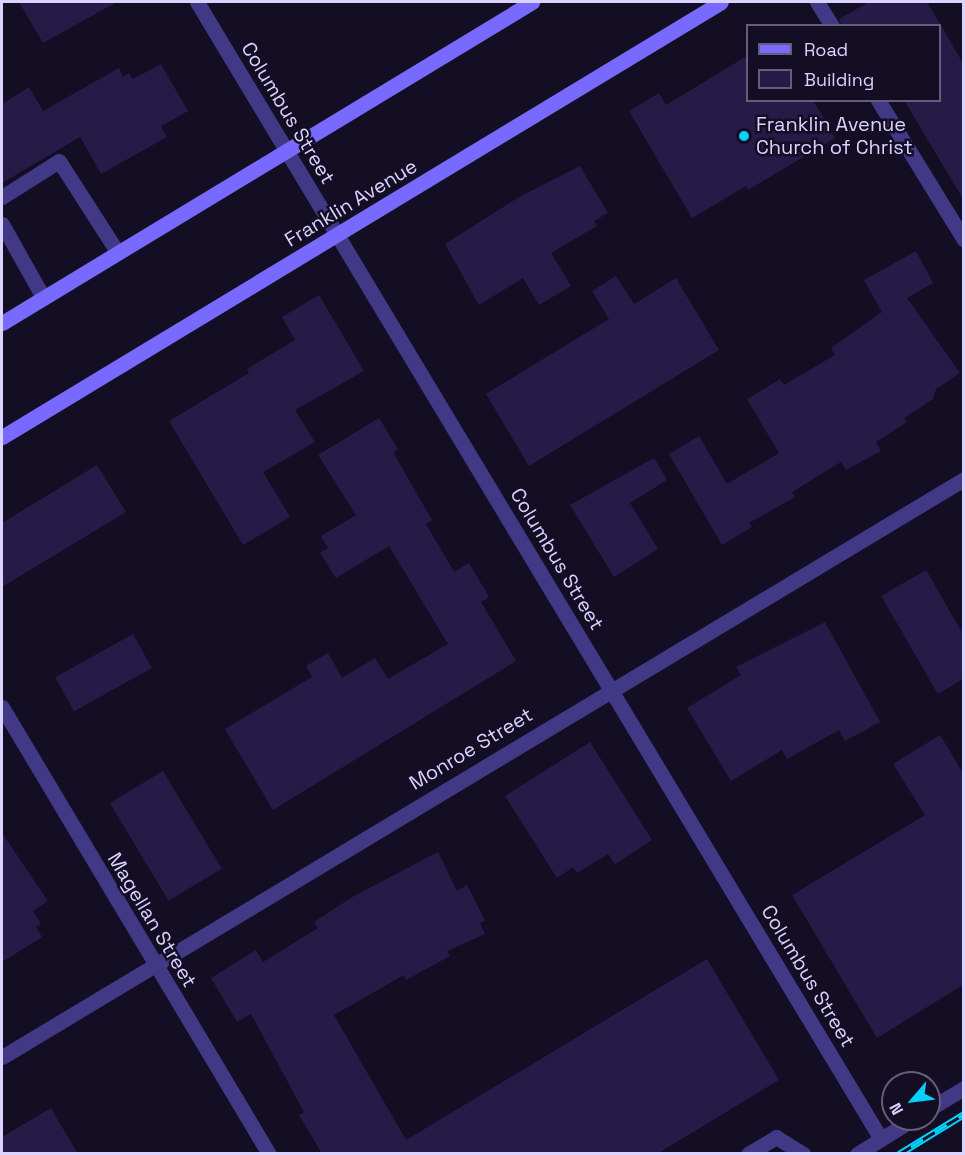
<!DOCTYPE html>
<style>
body{margin:0}
#map{position:relative;width:965px;height:1155px;overflow:hidden;background:#140e25;font-family:"Space Grotesk",sans-serif}
div>[style]{position:absolute}
[style*='--x']{left:calc(var(--x)*1px);top:calc(var(--y)*1px);width:calc(var(--w)*1px);rotate:calc(var(--a)*1deg)}
.building>*{inset:0;background:#261a47;transform-origin:0 0}
.service>*{height:15px;margin:-7.5px;padding:0 7.5px;transform-origin:7.5px;border-radius:7.5px;background:#413985}
.minor>*{height:15px;margin:-7.5px;padding:0 7.5px;transform-origin:7.5px;border-radius:7.5px;background:#413985}
.secondary>*{height:15px;margin:-7.5px;padding:0 7.5px;transform-origin:7.5px;border-radius:7.5px;background:#796aff}
.rail>*{height:7px;margin-top:-3.5px;transform-origin:0;background:repeating-linear-gradient(90deg,#140e25 0 14px,#00d1fe 0 28px);box-sizing:border-box;border-block:2px solid #00d1fe}
.dots>*{width:16px;height:16px;translate:-50% -50%;box-sizing:border-box;border:3px solid #140e25;border-radius:50%}
span{translate:-50% -50%;white-space:nowrap;text-align:center;line-height:1.15;-webkit-text-stroke:5px #140e25;paint-order:stroke}
.street-label{font-size:20px;color:#dbd3ff}
.poi-label{font-size:20px;color:#dbd3ff}
.left{translate:0 -50%;text-align:left}
.frame{position:absolute;inset:0;border:3px solid #dbd3ff;pointer-events:none}
.legend{position:absolute;left:746px;top:24px;width:195px;height:78px;box-sizing:border-box;background:#140e25;border:2px solid #645d7c;margin:0;padding:8px 10px;list-style:none;font-size:18px;color:#dbd3ff}
.legend li{display:flex;align-items:center;gap:12px;height:30px}
.legend b{width:30px;border:2px solid #645d7c}
.north{position:absolute;left:881px;top:1071px;width:60px;height:60px;box-sizing:border-box;background:#140e25;border:2px solid #645d7c;border-radius:50%;rotate:242deg;font-size:16px;font-weight:700;line-height:24px;text-align:center;color:#dbd3ff}
.north::after{content:'';display:block;margin:auto;width:21px;height:27px;background:#00d1fe;clip-path:polygon(50% 0,100% 100%,50% 72%,0 100%)}
</style>
<div id="map">
<div class="building">
<div style="clip-path:polygon(19px 2px,117px 2px,43px 43px)"></div>
<div style="clip-path:polygon(869px 2px,927px 2px,963px 63px,963px 199px,904px 100px,939px 100px,939px 26px,842px 26px,839px 19px)"></div>
<div style="clip-path:polygon(747px 56px,747px 100px,813px 100px,835px 138px,748px 190px,746px 186px,692px 218px,629px 111px,659px 93px,666px 105px)"></div>
<div style="clip-path:polygon(161px 64px,188px 111px,161px 126px,167px 137px,101px 174px,80px 137px,2px 183px,2px 104px,29px 87px,43px 111px,119px 68px,123px 77px,129px 73px,133px 79px)"></div>
<div style="clip-path:polygon(580px 166px,608px 213px,594px 221px,597px 226px,551px 253px,571px 286px,539px 305px,523px 278px,479px 305px,445px 244px,519px 197px)"></div>
<div style="clip-path:polygon(916px 251px,933px 283px,907px 298px,960px 373px,936px 389px,933px 399px,904px 418px,907px 422px,876px 442px,881px 451px,846px 470px,841px 462px,792px 492px,795px 497px,749px 523px,752px 527px,722px 545px,669px 454px,699px 436px,727px 484px,779px 453px,747px 399px,780px 379px,784px 385px,835px 355px,831px 348px,882px 312px,864px 280px)"></div>
<div style="clip-path:polygon(616px 276px,634px 304px,676px 278px,719px 350px,529px 466px,486px 394px,609px 319px,592px 291px)"></div>
<div style="clip-path:polygon(319px 295px,364px 371px,295px 410px,315px 442px,263px 472px,290px 517px,243px 545px,169px 421px,249px 373px,247px 369px,295px 340px,282px 317px)"></div>
<div style="clip-path:polygon(379px 418px,398px 449px,393px 452px,432px 520px,426px 524px,454px 572px,469px 563px,489px 597px,481px 602px,516px 661px,273px 810px,225px 729px,312px 677px,306px 666px,328px 653px,342px 678px,375px 658px,388px 679px,448px 644px,389px 546px,336px 578px,320px 553px,328px 548px,321px 536px,356px 515px,318px 455px)"></div>
<div style="clip-path:polygon(654px 458px,667px 480px,630px 503px,658px 549px,614px 577px,570px 505px)"></div>
<div style="clip-path:polygon(97px 465px,126px 512px,2px 587px,2px 523px)"></div>
<div style="clip-path:polygon(926px 570px,963px 634px,963px 679px,938px 694px,881px 596px)"></div>
<div style="clip-path:polygon(825px 622px,880px 722px,845px 741px,839px 730px,787px 759px,782px 750px,731px 781px,687px 708px,741px 675px,736px 667px)"></div>
<div style="left:133px;top:634px;width:39px;height:89px;rotate:61deg"></div>
<div style="clip-path:polygon(940px 735px,963px 773px,963px 985px,877px 1038px,792px 895px,925px 815px,893px 764px)"></div>
<div style="clip-path:polygon(590px 742px,652px 840px,615px 864px,608px 854px,577px 873px,573px 867px,557px 878px,505px 796px)"></div>
<div style="left:163px;top:771px;width:114px;height:62px;rotate:59deg"></div>
<div style="clip-path:polygon(2px 833px,48px 901px,33px 911px,41px 924px,36px 927px,42px 937px,2px 962px)"></div>
<div style="clip-path:polygon(438px 852px,457px 891px,467px 885px,485px 921px,480px 923px,485px 934px,447px 951px,450px 956px,406px 980px,404px 975px,334px 1015px,406px 1140px,707px 959px,779px 1080px,657px 1154px,322px 1154px,299px 1115px,304px 1112px,251px 1014px,237px 1022px,211px 978px,256px 950px,263px 962px,318px 928px,314px 922px,354px 896px)"></div>
<div style="clip-path:polygon(51px 1108px,78px 1154px,2px 1154px,2px 1137px)"></div>
</div>
<div class="service">
<div style="--x:2;--y:197;--w:67;--a:-32.3"></div>
<div style="--x:59;--y:161;--w:109;--a:57.3"></div>
<div style="--x:2;--y:224;--w:84;--a:60.7"></div>
<div style="--x:748;--y:1154;--w:33;--a:-31"></div>
<div style="--x:776;--y:1137;--w:32;--a:32"></div>
</div>
<div class="minor">
<div style="--x:197;--y:2;--w:1327;--a:58.97"></div>
<div style="--x:817;--y:2;--w:28;--a:58"></div>
<div style="--x:878;--y:100;--w:164;--a:58.4"></div>
<div style="--x:2;--y:707;--w:521;--a:59.15"></div>
<div style="--x:2;--y:1057;--w:1122;--a:-31"></div>
<div style="--x:929;--y:1109;--w:41;--a:-31"></div>
<div style="--x:857;--y:1154;--w:66;--a:-32"></div>
</div>
<div class="secondary">
<div style="--x:2;--y:323;--w:620;--a:-31.2"></div>
<div style="--x:2;--y:437;--w:840;--a:-31.17"></div>
</div>
<div class="rail">
<div style="--x:899;--y:1154;--w:76;--a:-31.6"></div>
</div>
<div class="dots">
<div style="left:744px;top:136px;background:#00d1fe"></div>
</div>
<div class="street-label">
<span style="left:288px;top:113px;rotate:59deg">Columbus Street</span>
<span style="left:351px;top:203px;rotate:-31deg">Franklin Avenue</span>
<span style="left:557px;top:559px;rotate:59deg">Columbus Street</span>
<span style="left:471px;top:749px;rotate:-31deg">Monroe Street</span>
<span style="left:152px;top:920px;rotate:59deg">Magellan Street</span>
<span style="left:808px;top:976px;rotate:59deg">Columbus Street</span>
</div>
<div class="poi-label">
<span class="left" style="left:756px;top:136px">Franklin Avenue<br>Church of Christ</span>
</div>
<div class="frame"></div>
<ul class="legend">
<li><b style="height:8px;background:#796aff"></b>Road</li>
<li><b style="height:16px;background:#261a47"></b>Building</li>
</ul>
<div class="north">N</div>
</div>
